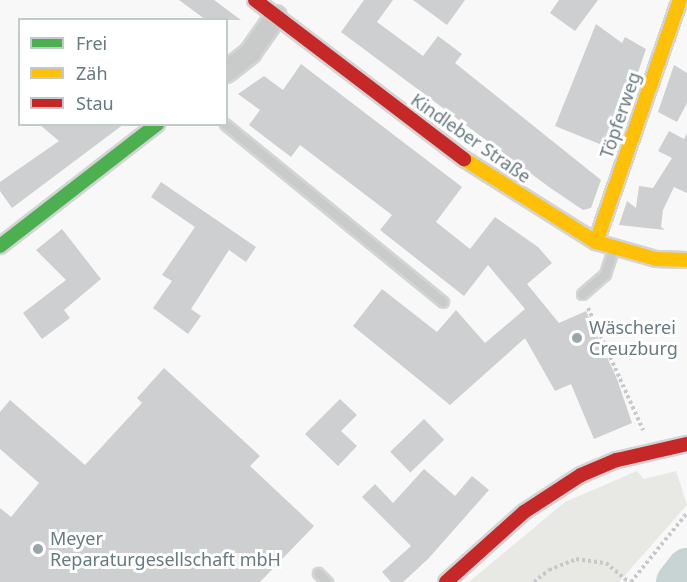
<!DOCTYPE html>
<meta charset="utf-8">
<style>
body{margin:0}
#map{position:relative;width:687px;height:582px;overflow:hidden;background:#f8f8f8;font-family:"Noto Sans",sans-serif}
div>[style]{position:absolute}
[style*='--x']{left:calc(var(--x)*1px);top:calc(var(--y)*1px);width:calc(var(--w)*1px);rotate:calc(var(--a)*1deg)}
.green>*{inset:0;background:#e8e9e5}
.river>*{height:40px;margin:-20px;padding:0 20px;transform-origin:20px;border-radius:20px;background:#c8d4d4}
.building>*{inset:0;background:#cdcfd0;transform-origin:0 0}
.path>*{height:4px;margin-top:-2px;transform-origin:0;background:repeating-linear-gradient(90deg,#c7c8c9 0 3px,transparent 0 6px)}
.roads{filter:drop-shadow(2px 0 #d3d4d5) drop-shadow(-2px 0 #d3d4d5) drop-shadow(0 2px #d3d4d5) drop-shadow(0 -2px #d3d4d5)}
.lane>*{height:9px;margin:-4.5px;padding:0 4.5px;transform-origin:4.5px;border-radius:4.5px;background:#c9cbcb}
.street>*{height:20px;margin:-10px;padding:0 10px;transform-origin:10px;border-radius:10px;background:#c9cbcb}
.fast>*{height:14px;margin:-7px;padding:0 7px;transform-origin:7px;border-radius:7px;background:#4caf50}
.slow>*{height:14px;margin:-7px;padding:0 7px;transform-origin:7px;border-radius:7px;background:#ffc107}
.jam>*{height:14px;margin:-7px;padding:0 7px;transform-origin:7px;border-radius:7px;background:#c62828}
.dots>*{width:16px;height:16px;translate:-50% -50%;box-sizing:border-box;border:3px solid #fff;border-radius:50%}
span{translate:-50% -50%;white-space:nowrap;text-align:center;line-height:1.15;-webkit-text-stroke:6px #fff;paint-order:stroke}
.street-label{font-size:18px;color:#667a7f}
.poi-label{font-size:18px;color:#667a7f}
.left{translate:0 -50%;text-align:left}
.legend{position:absolute;left:18px;top:18px;width:210px;height:108px;box-sizing:border-box;background:#fff;border:2px solid #c2cacc;margin:0;padding:8px 10px;list-style:none;font-size:18px;color:#667a7f}
.legend li{display:flex;align-items:center;gap:12px;height:30px}
.legend b{width:30px;border:2px solid #c2cacc}
</style>
<div id="map">
<div class="green">
<div style="clip-path:polygon(637px 471px,644px 479px,676px 471px,687px 505px,619px 582px,469px 582px,565px 502px)"></div>
</div>
<div class="river">
<div style="--x:676;--y:582;--w:18;--a:-52"></div>
</div>
<div class="building">
<div style="clip-path:polygon(179px 0,214px 0,241px 20px,206px 20px)"></div>
<div style="clip-path:polygon(364px 0,393px 0,377px 22px,423px 56px,438px 36px,462px 54px,455px 63px,601px 180px,591px 208px,583px 210px,549px 187px,341px 32px)"></div>
<div style="clip-path:polygon(413px 0,465px 0,447px 25px)"></div>
<div style="clip-path:polygon(559px 0,598px 0,575px 31px,550px 13px)"></div>
<div style="clip-path:polygon(596px 24px,622px 43px,625px 37px,646px 49px,612px 149px,555px 126px)"></div>
<div style="clip-path:polygon(301px 64px,462px 187px,436px 222px,470px 249px,495px 217px,538px 247px,552px 263px,527px 284px,559px 323px,586px 311px,617px 379px,632px 423px,594px 439px,571px 384px,555px 391px,525px 338px,450px 405px,353px 326px,382px 289px,437px 332px,456px 310px,485px 343px,525px 309px,488px 265px,464px 296px,380px 230px,392px 215px,300px 145px,291px 157px,249px 125px,260px 110px,238px 94px,264px 76px,283px 90px)"></div>
<div style="clip-path:polygon(674px 65px,687px 73px,687px 103px,677px 122px,658px 112px)"></div>
<div style="clip-path:polygon(39px 124px,124px 124px,12px 208px,0 191px,0 182px,59px 141px)"></div>
<div style="clip-path:polygon(669px 131px,684px 139px,687px 133px,687px 193px,674px 187px,663px 210px,661px 227px,665px 230px,619px 225px,627px 201px,636px 208px,639px 186px,653px 188px,672px 158px,658px 151px)"></div>
<div style="clip-path:polygon(161px 182px,256px 247px,246px 262px,229px 250px,191px 309px,201px 316px,188px 334px,153px 308px,172px 281px,162px 275px,195px 227px,151px 197px)"></div>
<div style="clip-path:polygon(62px 229px,101px 279px,64px 310px,70px 318px,42px 339px,23px 313px,66px 280px,36px 250px)"></div>
<div style="clip-path:polygon(164px 368px,260px 456px,250px 466px,314px 526px,260px 582px,0 582px,0 508px,11px 517px,39px 483px,0 449px,0 412px,10px 400px,85px 465px,142px 403px,137px 398px)"></div>
<div style="clip-path:polygon(340px 399px,357px 415px,341px 431px,357px 446px,338px 466px,305px 434px)"></div>
<div style="left:424px;top:419px;width:29px;height:47px;rotate:46deg"></div>
<div style="clip-path:polygon(424px 469px,455px 496px,472px 476px,489px 490px,428px 559px,403px 582px,391px 582px,382px 572px,411px 546px,362px 497px,375px 484px,393px 503px)"></div>
</div>
<div class="path">
<div style="--x:588;--y:308;--w:134;--a:65.7"></div>
<div style="--x:534;--y:582;--w:19;--a:-39"></div>
<div style="--x:549;--y:570;--w:29;--a:-22"></div>
<div style="--x:576;--y:559;--w:30;--a:8"></div>
<div style="--x:606;--y:563;--w:30;--a:40"></div>
<div style="--x:631;--y:582;--w:89;--a:-50.9"></div>
</div>
<div class="roads">
<div class="lane">
<div style="--x:225;--y:124;--w:281;--a:39.2"></div>
<div style="--x:582;--y:294;--w:30;--a:-41"></div>
<div style="--x:605;--y:274;--w:25;--a:-72"></div>
<div style="--x:318;--y:573;--w:13;--a:45"></div>
</div>
<div class="street">
<div style="--x:226;--y:72;--w:31;--a:-38"></div>
<div style="--x:250;--y:53;--w:45;--a:-54.9"></div>
</div>
<div class="fast">
<div style="--x:0;--y:246;--w:199;--a:-37.8"></div>
</div>
<div class="slow">
<div style="--x:464;--y:159;--w:156;--a:32.2"></div>
<div style="--x:596;--y:242;--w:62;--a:15.8"></div>
<div style="--x:656;--y:259;--w:31;--a:2"></div>
<div style="--x:596;--y:242;--w:256;--a:-70.9"></div>
</div>
<div class="jam">
<div style="--x:255;--y:0;--w:263;--a:37.3"></div>
<div style="--x:446;--y:582;--w:105;--a:-41.9"></div>
<div style="--x:524;--y:512;--w:68;--a:-33"></div>
<div style="--x:581;--y:475;--w:39;--a:-23"></div>
<div style="--x:617;--y:460;--w:72;--a:-12.9"></div>
</div>
</div>
<div class="dots">
<div style="left:577px;top:338px;background:#99a6a9"></div>
<div style="left:38px;top:549px;background:#99a6a9"></div>
</div>
<div class="street-label">
<span style="left:620px;top:115px;rotate:-71deg">Töpferweg</span>
<span style="left:471px;top:138px;rotate:35deg">Kindleber Straße</span>
</div>
<div class="poi-label">
<span class="left" style="left:589px;top:338px">Wäscherei<br>Creuzburg</span>
<span class="left" style="left:50px;top:549px">Meyer<br>Reparaturgesellschaft mbH</span>
</div>
<ul class="legend">
<li><b style="height:8px;background:#4caf50"></b>Frei</li>
<li><b style="height:8px;background:#ffc107"></b>Zäh</li>
<li><b style="height:8px;background:#c62828"></b>Stau</li>
</ul>
</div>
